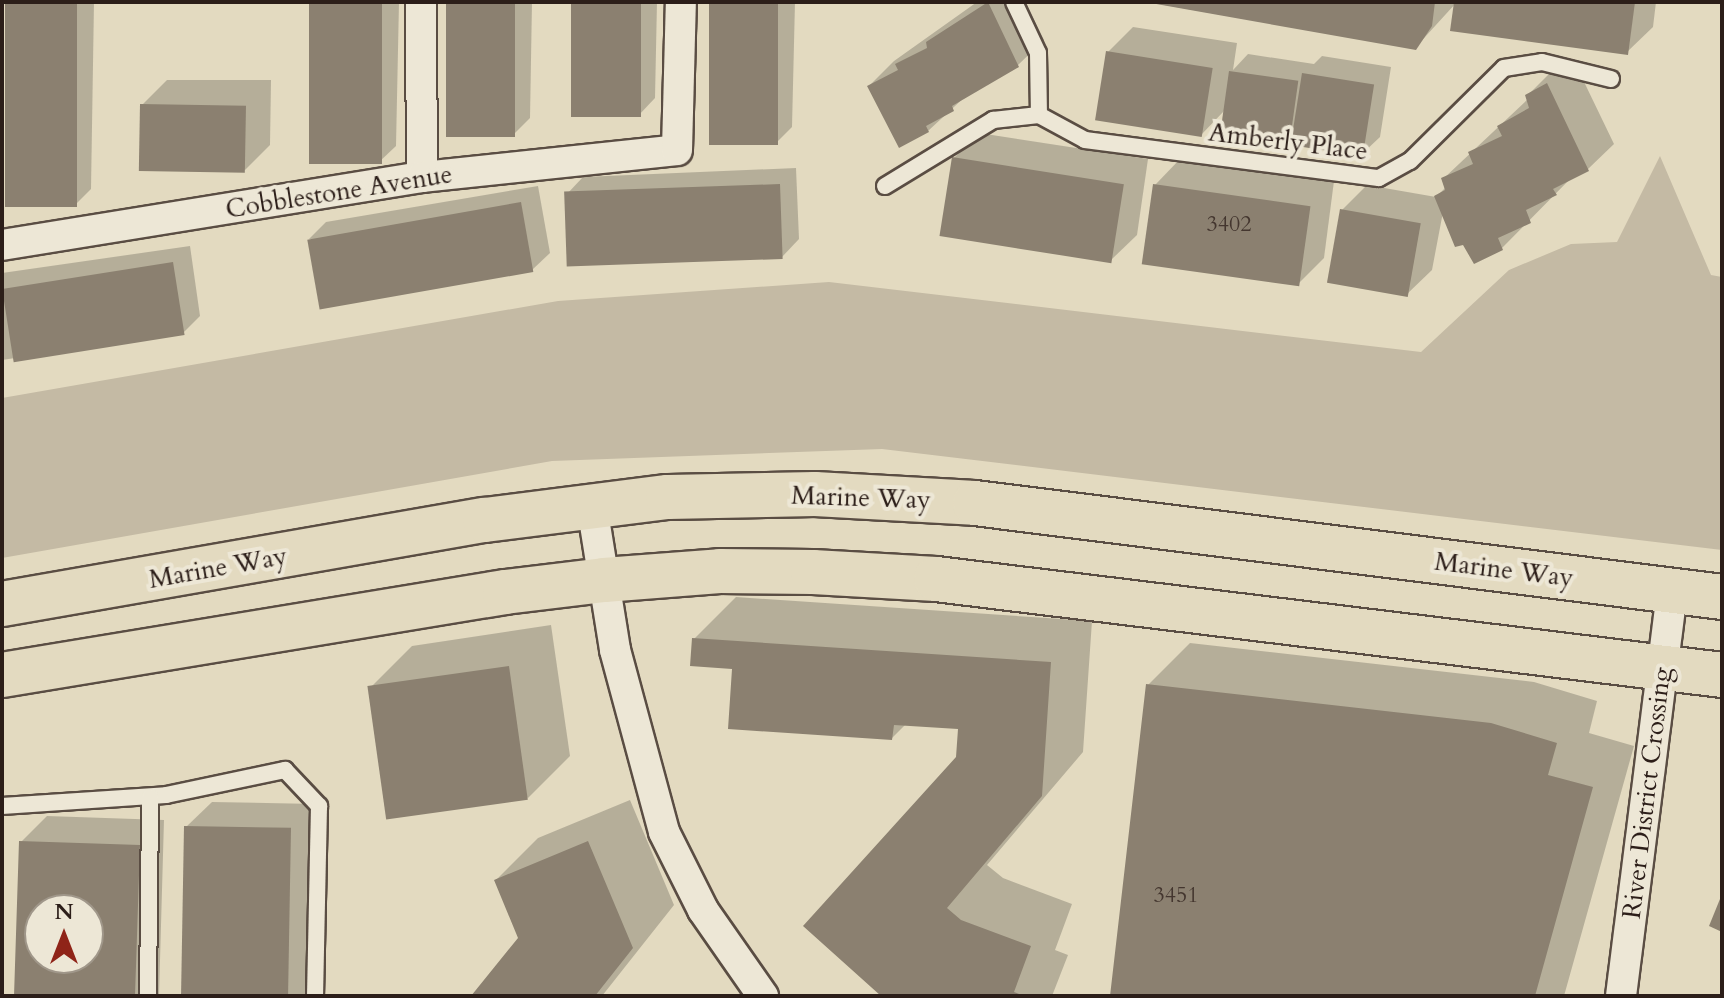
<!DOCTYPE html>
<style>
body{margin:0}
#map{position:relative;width:1724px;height:998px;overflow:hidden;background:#e3dac0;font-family:Cardo,serif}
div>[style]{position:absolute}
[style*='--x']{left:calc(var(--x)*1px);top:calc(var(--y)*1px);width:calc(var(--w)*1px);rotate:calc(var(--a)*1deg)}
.green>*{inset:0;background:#c4baa4}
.shadow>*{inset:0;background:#0003}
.building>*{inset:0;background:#8b8070;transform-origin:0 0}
.roads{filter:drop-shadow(2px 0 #5a4d43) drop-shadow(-2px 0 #5a4d43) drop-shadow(0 2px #5a4d43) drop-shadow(0 -2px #5a4d43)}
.service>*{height:16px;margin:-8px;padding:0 8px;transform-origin:8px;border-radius:8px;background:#ede7d6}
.minor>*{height:30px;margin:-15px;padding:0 15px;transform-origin:15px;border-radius:15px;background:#ede7d6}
.primary>*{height:44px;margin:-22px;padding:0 22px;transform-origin:22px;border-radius:22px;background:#e3dac0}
span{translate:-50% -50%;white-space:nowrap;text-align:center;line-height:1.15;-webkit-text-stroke:8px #ede7d6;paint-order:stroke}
.number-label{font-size:22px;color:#44362f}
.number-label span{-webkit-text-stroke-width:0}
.street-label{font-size:26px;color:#2c1e19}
.frame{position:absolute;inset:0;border:4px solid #2c1e19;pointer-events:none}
.north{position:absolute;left:24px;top:894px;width:80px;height:80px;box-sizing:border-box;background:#ede7d6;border:2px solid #a0978a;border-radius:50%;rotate:0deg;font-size:22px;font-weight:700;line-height:32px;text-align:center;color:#2c1e19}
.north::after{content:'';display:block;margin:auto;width:28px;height:36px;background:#8f2418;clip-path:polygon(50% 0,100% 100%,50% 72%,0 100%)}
</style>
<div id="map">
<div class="green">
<div style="clip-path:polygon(1660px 156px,1711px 275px,1722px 277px,1722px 550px,882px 449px,552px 461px,2px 558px,2px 398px,558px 301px,829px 282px,1421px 352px,1509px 270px,1571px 244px,1617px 242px)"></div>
</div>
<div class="shadow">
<div style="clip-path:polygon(7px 2px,94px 2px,91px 189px,74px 206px)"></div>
<div style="clip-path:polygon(311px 2px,399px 2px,396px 146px,378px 163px)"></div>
<div style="clip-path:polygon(448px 2px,532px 2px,530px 118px,513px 135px)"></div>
<div style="clip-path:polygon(573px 2px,657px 2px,655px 98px,638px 116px)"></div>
<div style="clip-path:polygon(711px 2px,795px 2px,792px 127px,775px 144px)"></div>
<div style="clip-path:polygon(977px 2px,1025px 2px,1044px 40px,1018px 65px,968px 94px,928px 131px,869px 86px,894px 61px)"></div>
<div style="clip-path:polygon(1147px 2px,1656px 2px,1653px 27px,1627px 52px,1456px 3px,1415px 48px)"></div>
<div style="clip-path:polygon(1133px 27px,1237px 43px,1233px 70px,1248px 54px,1314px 64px,1322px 56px,1391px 67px,1380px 137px,1362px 154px,1292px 143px,1287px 148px,1224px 111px,1201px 135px,1108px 52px)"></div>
<div style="clip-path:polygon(1573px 59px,1614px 144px,1588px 169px,1572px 177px,1502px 248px,1443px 212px,1432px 270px,1406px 295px,1342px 210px,1367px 185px,1436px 197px,1446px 187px,1443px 179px,1528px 99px,1527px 96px,1553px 70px)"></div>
<div style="clip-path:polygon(167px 80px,271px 80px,270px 145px,245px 170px,142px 105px)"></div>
<div style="clip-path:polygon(979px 133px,1148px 159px,1137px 235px,1111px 260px,954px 158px)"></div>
<div style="clip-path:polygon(1180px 159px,1334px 181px,1324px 258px,1298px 284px,1155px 185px)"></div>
<div style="clip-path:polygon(796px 168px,799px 239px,782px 257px,566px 195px,583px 177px)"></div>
<div style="clip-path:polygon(538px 186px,550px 253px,532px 270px,309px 239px,326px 222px)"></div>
<div style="clip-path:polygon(190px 246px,200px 316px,183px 333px,2px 360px,2px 273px)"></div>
<div style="clip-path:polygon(736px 597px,1092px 621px,1083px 752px,987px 865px,1003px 878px,1072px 904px,1055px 950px,1068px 955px,1052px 996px,884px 996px,958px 758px,960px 727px,907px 723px,892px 738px,734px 667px,694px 639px)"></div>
<div style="clip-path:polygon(551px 625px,570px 756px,528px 798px,370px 688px,412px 646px)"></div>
<div style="clip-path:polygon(1190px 643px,1534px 682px,1597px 701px,1589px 733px,1634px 746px,1564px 996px,1111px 996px,1148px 685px)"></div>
<div style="clip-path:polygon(630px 800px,674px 905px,602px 996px,474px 996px,521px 939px,496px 880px,538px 838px)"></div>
<div style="clip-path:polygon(212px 802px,316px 804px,312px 996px,183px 996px,186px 827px)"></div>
<div style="clip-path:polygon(evenodd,47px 816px,164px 820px,159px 996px,16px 996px,21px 842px,47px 816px,40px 910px,88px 910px,88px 958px,40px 958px,40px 910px)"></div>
</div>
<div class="building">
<div style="left:5px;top:2px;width:72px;height:205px"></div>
<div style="left:309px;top:2px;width:73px;height:162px"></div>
<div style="left:446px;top:2px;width:69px;height:135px"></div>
<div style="left:571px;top:2px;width:70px;height:115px"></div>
<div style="left:709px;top:2px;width:69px;height:143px"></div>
<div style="clip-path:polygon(988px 2px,1019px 67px,952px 106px,954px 111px,926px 126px,929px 132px,899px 148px,867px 86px,898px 70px,895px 64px,927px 48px,926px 42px)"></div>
<div style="clip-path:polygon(1145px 2px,1435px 2px,1432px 26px,1416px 50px)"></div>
<div style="clip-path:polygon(1454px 2px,1635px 2px,1628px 55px,1450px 31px)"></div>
<div style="left:1106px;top:51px;width:108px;height:70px;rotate:9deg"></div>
<div style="left:1229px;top:71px;width:70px;height:69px;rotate:8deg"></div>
<div style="left:1302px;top:73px;width:73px;height:73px;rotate:9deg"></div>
<div style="clip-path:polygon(1547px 83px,1589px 171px,1553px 189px,1557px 195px,1526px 210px,1531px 223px,1498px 238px,1503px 250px,1474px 264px,1463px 245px,1455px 247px,1434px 196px,1445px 190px,1441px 178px,1473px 164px,1468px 152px,1502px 136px,1497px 126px,1529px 108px,1525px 95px)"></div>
<div style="left:140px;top:104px;width:106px;height:67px;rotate:1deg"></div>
<div style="left:952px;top:157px;width:174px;height:80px;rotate:9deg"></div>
<div style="left:780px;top:184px;width:75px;height:216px;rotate:88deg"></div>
<div style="left:1153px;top:184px;width:159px;height:81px;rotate:8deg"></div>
<div style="left:521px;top:202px;width:71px;height:217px;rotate:80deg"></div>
<div style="left:1340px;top:209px;width:82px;height:75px;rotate:10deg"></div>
<div style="left:173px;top:262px;width:74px;height:173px;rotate:81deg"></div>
<div style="clip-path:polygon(692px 638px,1051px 662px,1042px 796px,947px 908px,961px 920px,1031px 946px,1014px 992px,1024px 996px,881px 996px,803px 926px,956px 757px,958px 729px,894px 725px,892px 740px,728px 729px,732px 669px,690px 666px)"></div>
<div style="left:509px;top:666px;width:135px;height:143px;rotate:82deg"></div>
<div style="clip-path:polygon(1146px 684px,1491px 723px,1557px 743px,1548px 775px,1593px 787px,1535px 996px,1110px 996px)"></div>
<div style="left:184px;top:826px;width:107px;height:170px;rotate:1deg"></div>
<div style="clip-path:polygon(evenodd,19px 841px,140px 845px,135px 996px,14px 996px,19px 841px,40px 910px,88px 910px,88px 958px,40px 958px,40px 910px)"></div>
<div style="clip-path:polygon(588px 841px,633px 948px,595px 996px,471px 996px,518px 938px,494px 880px)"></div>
<div style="clip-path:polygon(1722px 894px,1722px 932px,1709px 926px)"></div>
</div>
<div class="roads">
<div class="service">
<div style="--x:1014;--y:2;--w:56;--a:64.8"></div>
<div style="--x:1038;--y:53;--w:62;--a:89.1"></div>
<div style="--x:1039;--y:115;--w:52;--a:28.5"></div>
<div style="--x:1085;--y:140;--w:296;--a:7.4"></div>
<div style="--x:1379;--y:178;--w:35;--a:-29"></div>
<div style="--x:1410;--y:161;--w:132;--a:-44.7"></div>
<div style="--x:1504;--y:68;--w:38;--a:-9"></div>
<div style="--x:1542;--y:62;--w:71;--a:13.8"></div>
<div style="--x:885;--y:186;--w:127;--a:-31.4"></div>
<div style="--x:993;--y:120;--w:46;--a:-6.2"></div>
<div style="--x:2;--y:806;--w:164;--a:-3.8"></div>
<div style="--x:166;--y:795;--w:122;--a:-11.9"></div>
<div style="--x:285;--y:770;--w:50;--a:46.6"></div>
<div style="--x:319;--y:806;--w:190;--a:91.2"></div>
<div style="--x:148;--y:996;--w:199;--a:-89.4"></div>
</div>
<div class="minor">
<div style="--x:421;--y:2;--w:175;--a:89.7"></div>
<div style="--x:2;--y:245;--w:425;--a:-9.2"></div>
<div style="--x:422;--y:177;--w:256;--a:-6"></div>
<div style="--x:677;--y:150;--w:148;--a:-88.5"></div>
<div style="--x:592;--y:506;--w:146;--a:80.9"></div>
<div style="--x:615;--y:650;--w:188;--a:74.9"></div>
<div style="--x:664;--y:832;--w:87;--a:63.4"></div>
<div style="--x:703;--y:910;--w:105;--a:55.1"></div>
<div style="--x:1621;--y:996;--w:408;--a:-82.8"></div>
</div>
<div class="primary">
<div style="--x:2;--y:604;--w:490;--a:-9.9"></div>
<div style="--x:485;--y:520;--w:184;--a:-7.2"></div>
<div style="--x:668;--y:497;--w:147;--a:-1.2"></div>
<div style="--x:815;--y:494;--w:160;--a:3.2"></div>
<div style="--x:975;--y:503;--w:753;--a:7.17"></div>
<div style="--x:2;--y:675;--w:510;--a:-9.37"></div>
<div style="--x:505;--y:592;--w:100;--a:-6.9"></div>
<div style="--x:604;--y:580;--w:116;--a:-4.4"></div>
<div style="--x:720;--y:571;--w:93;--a:0.6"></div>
<div style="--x:813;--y:572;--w:123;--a:3.3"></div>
<div style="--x:936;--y:579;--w:792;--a:6.96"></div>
</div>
</div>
<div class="number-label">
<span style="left:1229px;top:225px">3402</span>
<span style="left:1176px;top:896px">3451</span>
</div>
<div class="street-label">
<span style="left:1288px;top:142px;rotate:7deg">Amberly Place</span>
<span style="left:339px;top:192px;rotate:-9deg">Cobblestone Avenue</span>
<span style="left:861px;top:498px;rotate:2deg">Marine Way</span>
<span style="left:218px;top:568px;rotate:-10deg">Marine Way</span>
<span style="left:1504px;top:570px;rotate:7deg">Marine Way</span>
<span style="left:1647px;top:793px;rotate:-83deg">River District Crossing</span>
</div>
<div class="frame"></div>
<div class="north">N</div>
</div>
